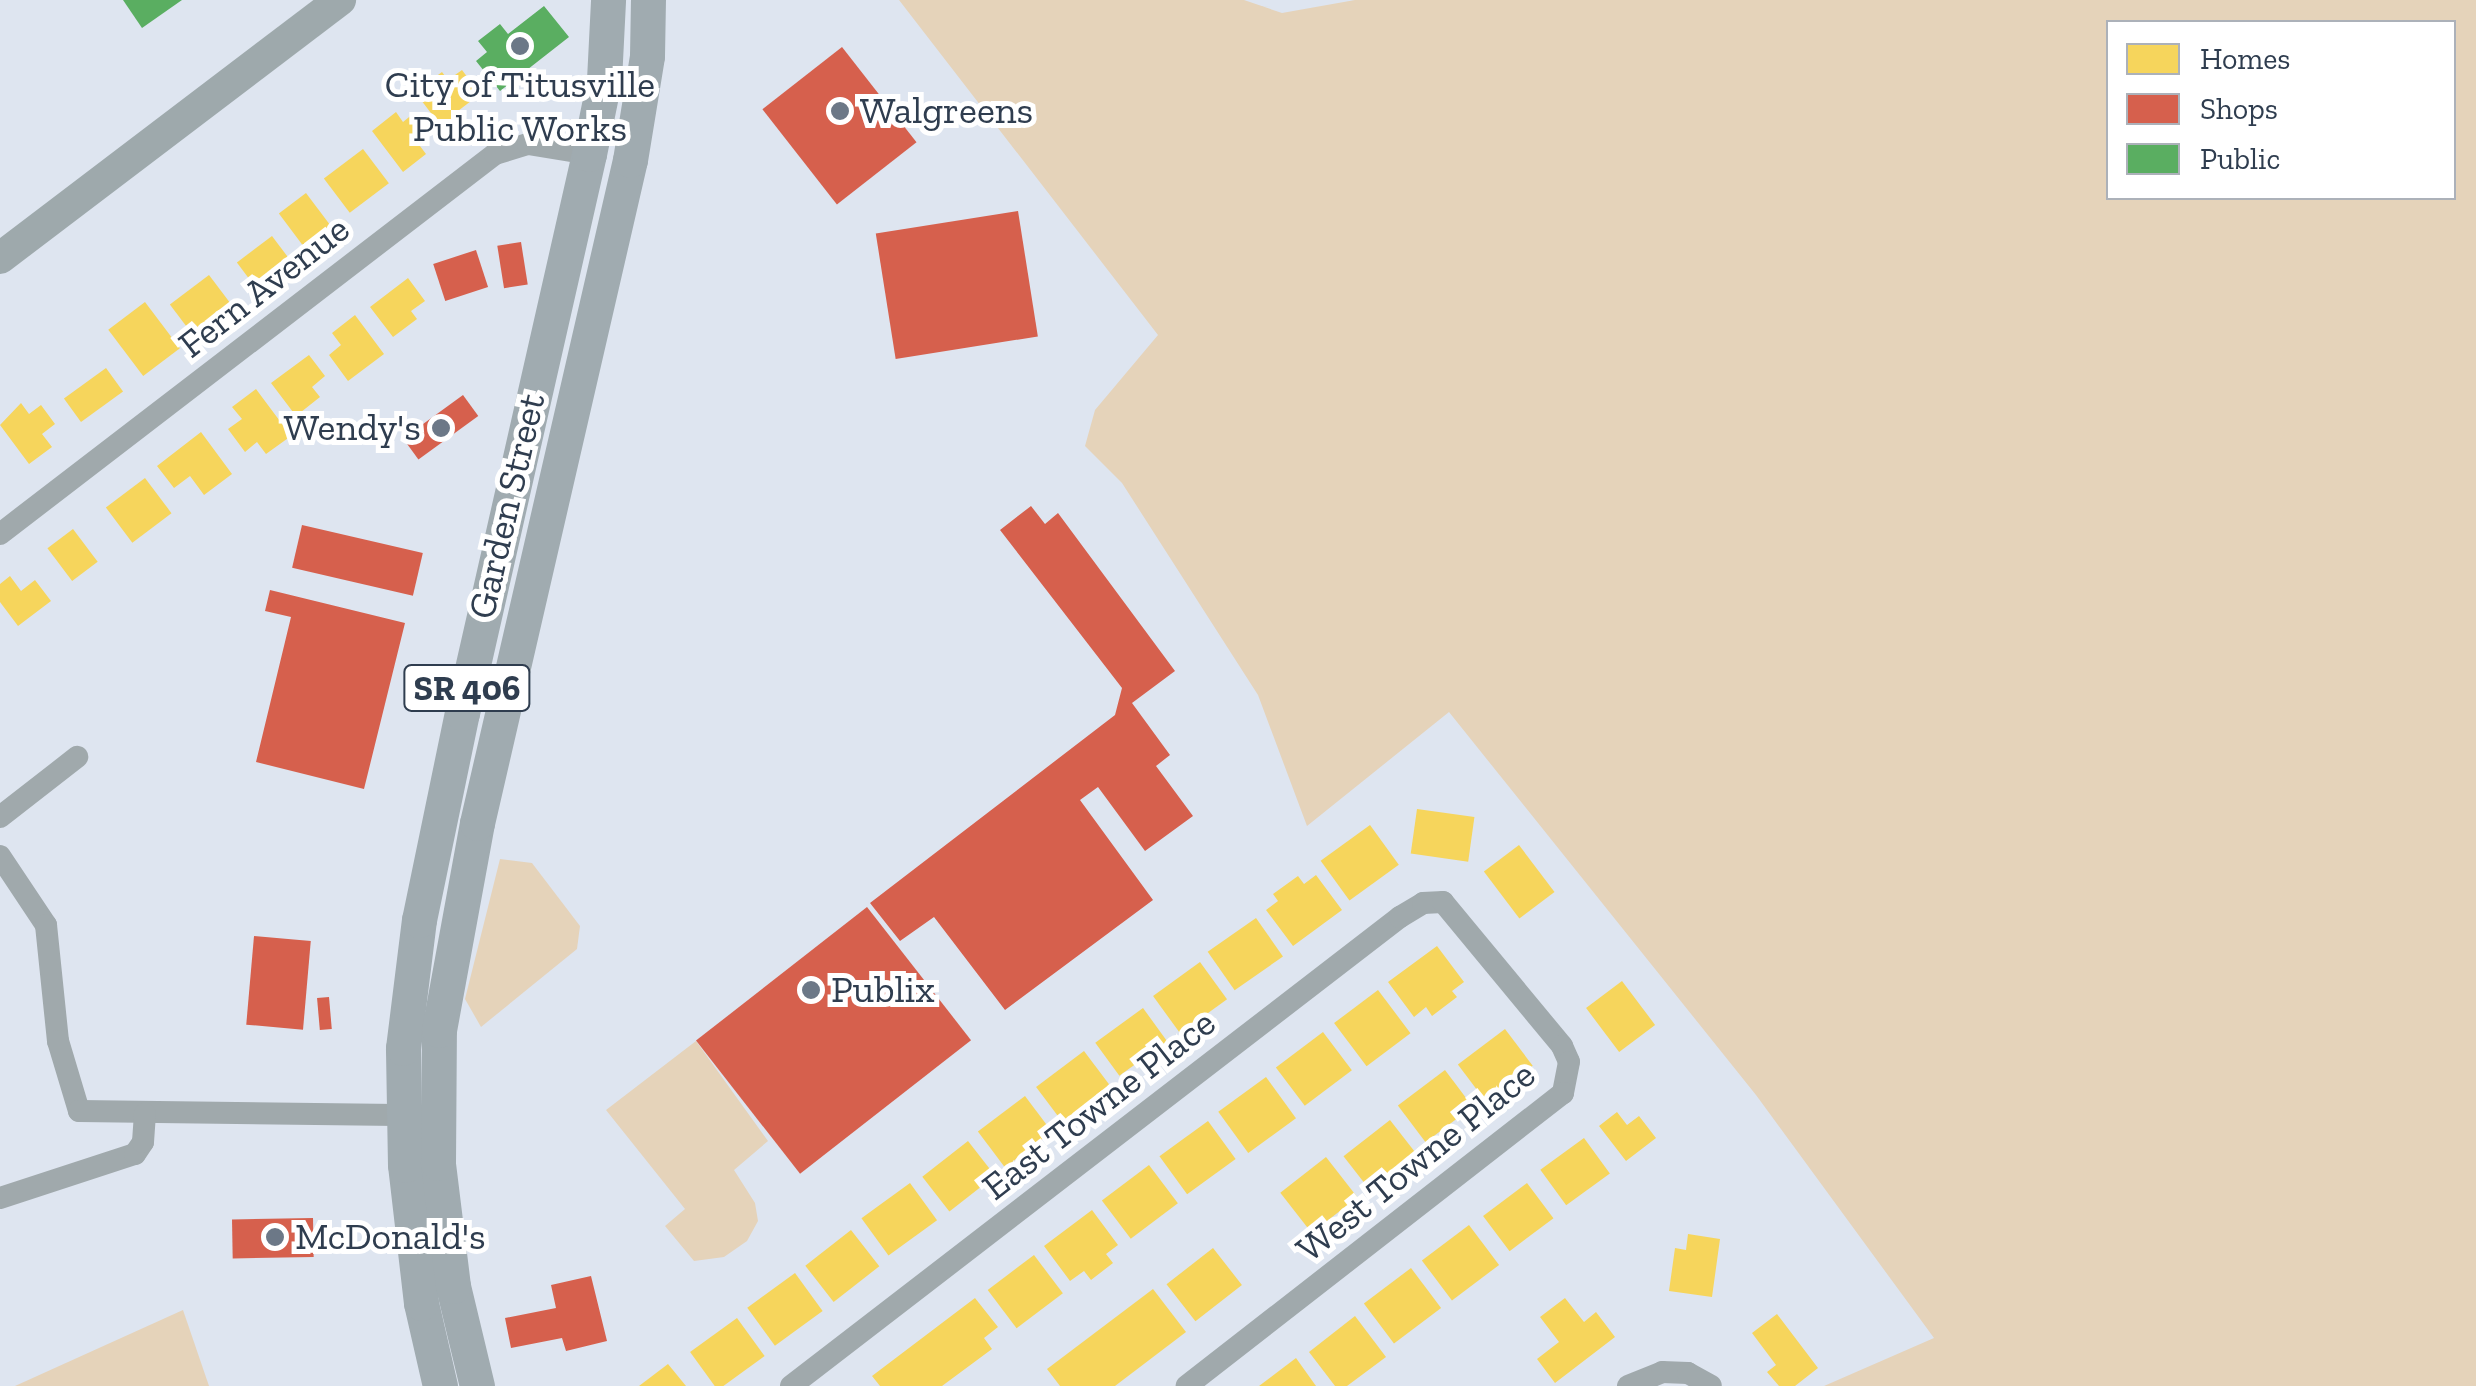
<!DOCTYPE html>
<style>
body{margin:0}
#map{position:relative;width:2476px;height:1386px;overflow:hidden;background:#dee5f0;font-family:"Zilla Slab",serif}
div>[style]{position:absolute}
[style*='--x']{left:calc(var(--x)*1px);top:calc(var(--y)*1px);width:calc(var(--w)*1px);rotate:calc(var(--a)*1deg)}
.green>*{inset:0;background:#e5d3ba}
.homes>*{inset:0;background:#f6d55c;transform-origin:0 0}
.shops>*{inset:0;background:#d6604d;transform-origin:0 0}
.public>*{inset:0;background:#5aae61}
.street>*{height:22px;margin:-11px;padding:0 11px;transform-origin:11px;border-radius:11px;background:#a0a9ac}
.secondary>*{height:32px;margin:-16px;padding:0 16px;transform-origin:16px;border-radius:16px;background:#9ea9ac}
.primary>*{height:35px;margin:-17.5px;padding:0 17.5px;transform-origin:17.5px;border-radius:17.5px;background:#a0abb0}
.dots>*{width:28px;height:28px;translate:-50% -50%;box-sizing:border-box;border:5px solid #fff;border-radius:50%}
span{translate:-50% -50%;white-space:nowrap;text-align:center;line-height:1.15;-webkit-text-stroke:10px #fff;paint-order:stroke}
.shield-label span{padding:2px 8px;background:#fff;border:2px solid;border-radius:8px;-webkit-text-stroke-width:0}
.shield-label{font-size:35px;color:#2f3d4f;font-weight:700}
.poi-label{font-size:38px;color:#2f3d4f}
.left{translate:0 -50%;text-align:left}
.right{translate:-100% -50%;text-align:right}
.street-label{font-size:38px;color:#2f3d4f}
.legend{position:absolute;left:2106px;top:20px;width:350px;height:180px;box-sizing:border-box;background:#fff;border:2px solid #acb1b9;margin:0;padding:12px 18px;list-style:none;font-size:30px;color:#2f3d4f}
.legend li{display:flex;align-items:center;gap:20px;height:50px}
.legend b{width:50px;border:2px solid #acb1b9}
</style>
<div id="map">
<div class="green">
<div style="clip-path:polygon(evenodd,899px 0,1244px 0,1282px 13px,1355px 0,2476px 0,2476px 1386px,1824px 1386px,1934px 1338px,1756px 1095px,1449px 712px,1307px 826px,1258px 695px,1122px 483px,1085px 446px,1095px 410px,1158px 335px,899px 0,2108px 22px,2454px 22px,2454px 198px,2108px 198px,2108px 22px)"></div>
<div style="clip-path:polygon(500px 859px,532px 863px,580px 926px,577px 949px,481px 1027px,465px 999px)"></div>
<div style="clip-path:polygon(696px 1041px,768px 1141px,734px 1170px,755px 1203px,758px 1221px,747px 1241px,724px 1257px,694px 1261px,665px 1226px,685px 1209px,606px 1110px)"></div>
<div style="clip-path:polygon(183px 1310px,209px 1386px,15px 1386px)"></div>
</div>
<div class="homes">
<div style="clip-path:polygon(462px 70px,480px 94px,458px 111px,467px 123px,449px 137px,415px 92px,442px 72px,448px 80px)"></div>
<div style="clip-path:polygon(396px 112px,403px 122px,414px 113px,429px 132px,417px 142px,426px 154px,403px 172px,372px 131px)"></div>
<div style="left:363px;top:149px;width:43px;height:49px;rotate:53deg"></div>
<div style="left:306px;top:193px;width:40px;height:34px;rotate:53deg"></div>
<div style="left:272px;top:236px;width:30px;height:44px;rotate:53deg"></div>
<div style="left:209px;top:275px;width:38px;height:49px;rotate:53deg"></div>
<div style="clip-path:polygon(408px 278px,425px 301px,411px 311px,417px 319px,393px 337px,370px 307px)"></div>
<div style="left:145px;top:302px;width:58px;height:46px;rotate:53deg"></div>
<div style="clip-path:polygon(355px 315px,384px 354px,348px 381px,329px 355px,341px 345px,332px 333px)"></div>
<div style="clip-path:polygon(309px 355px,325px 376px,312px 387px,320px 397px,296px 416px,271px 383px)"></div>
<div style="left:106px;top:368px;width:29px;height:52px;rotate:54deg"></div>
<div style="clip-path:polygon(256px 389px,291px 436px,266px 454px,257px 442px,245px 452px,228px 429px,242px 419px,232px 407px)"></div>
<div style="clip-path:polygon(21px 403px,29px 414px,41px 405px,55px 424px,42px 434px,52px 447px,29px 464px,0 425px)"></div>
<div style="clip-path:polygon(201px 432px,232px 474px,204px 495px,190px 476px,174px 488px,157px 466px)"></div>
<div style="left:145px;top:478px;width:44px;height:49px;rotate:53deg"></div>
<div style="left:73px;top:529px;width:41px;height:32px;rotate:53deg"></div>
<div style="clip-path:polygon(10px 576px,21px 591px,35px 580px,51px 601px,18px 626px,0 602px,0 584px)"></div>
<div style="left:1417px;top:809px;width:58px;height:45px;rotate:8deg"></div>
<div style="left:1370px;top:825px;width:49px;height:61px;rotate:54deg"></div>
<div style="left:1519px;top:845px;width:59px;height:44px;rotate:53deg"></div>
<div style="clip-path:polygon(1316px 875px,1342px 910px,1293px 946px,1266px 910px,1278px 901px,1273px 894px,1298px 876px,1304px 884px)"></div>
<div style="left:1256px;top:918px;width:47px;height:59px;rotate:55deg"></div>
<div style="clip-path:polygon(1437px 946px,1464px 982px,1452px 991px,1457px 997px,1432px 1016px,1426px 1007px,1414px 1017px,1388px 982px)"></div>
<div style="left:1200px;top:962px;width:46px;height:58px;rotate:54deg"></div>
<div style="left:1622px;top:981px;width:55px;height:45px;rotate:53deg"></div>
<div style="left:1378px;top:990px;width:54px;height:55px;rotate:53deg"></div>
<div style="left:1143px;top:1008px;width:41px;height:59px;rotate:54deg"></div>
<div style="left:1505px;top:1029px;width:46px;height:59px;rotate:53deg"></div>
<div style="left:1323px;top:1032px;width:48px;height:59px;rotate:53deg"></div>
<div style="left:1084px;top:1051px;width:45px;height:60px;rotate:53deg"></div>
<div style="left:1445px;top:1070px;width:46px;height:59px;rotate:53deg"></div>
<div style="left:1266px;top:1077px;width:51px;height:59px;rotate:54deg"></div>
<div style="left:1025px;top:1096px;width:45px;height:59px;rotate:53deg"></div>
<div style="clip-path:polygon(1617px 1112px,1627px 1125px,1639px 1116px,1656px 1138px,1626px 1161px,1599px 1126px)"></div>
<div style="left:1390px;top:1120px;width:44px;height:59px;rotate:52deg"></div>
<div style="left:1208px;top:1121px;width:47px;height:60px;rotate:54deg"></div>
<div style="left:1584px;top:1138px;width:44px;height:54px;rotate:54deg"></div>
<div style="left:968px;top:1141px;width:44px;height:58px;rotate:52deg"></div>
<div style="left:1326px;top:1157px;width:51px;height:58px;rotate:52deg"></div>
<div style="left:1149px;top:1165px;width:48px;height:59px;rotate:53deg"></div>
<div style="left:910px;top:1183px;width:46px;height:60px;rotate:54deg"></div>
<div style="left:1527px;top:1183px;width:44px;height:55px;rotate:53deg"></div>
<div style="clip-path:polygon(1092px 1210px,1118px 1245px,1106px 1254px,1113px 1263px,1091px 1280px,1084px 1271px,1070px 1281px,1044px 1246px)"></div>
<div style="left:1469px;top:1225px;width:50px;height:59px;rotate:53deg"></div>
<div style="left:851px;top:1230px;width:46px;height:58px;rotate:52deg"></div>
<div style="clip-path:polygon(1688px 1234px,1720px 1239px,1712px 1297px,1669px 1291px,1675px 1248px,1686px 1250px)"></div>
<div style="left:1213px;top:1248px;width:47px;height:59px;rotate:52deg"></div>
<div style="left:1034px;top:1255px;width:48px;height:58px;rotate:53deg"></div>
<div style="left:1411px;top:1268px;width:50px;height:59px;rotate:53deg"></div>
<div style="left:795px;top:1273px;width:47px;height:59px;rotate:54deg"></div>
<div style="clip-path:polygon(1153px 1289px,1186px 1332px,1115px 1386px,1060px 1386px,1047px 1369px)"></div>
<div style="clip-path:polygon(975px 1298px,998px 1327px,984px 1338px,992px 1349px,942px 1386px,880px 1386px,872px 1376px)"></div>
<div style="clip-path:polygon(1565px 1298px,1584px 1322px,1596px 1312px,1615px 1337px,1555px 1383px,1537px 1359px,1559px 1342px,1540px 1317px)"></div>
<div style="clip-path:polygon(1777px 1314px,1818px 1368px,1795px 1386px,1779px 1386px,1767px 1372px,1776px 1365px,1752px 1333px)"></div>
<div style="clip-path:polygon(1355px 1316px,1386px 1357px,1347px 1386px,1335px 1386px,1309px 1352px)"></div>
<div style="left:737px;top:1318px;width:47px;height:58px;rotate:54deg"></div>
<div style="clip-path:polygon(1296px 1358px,1316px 1386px,1259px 1386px)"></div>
<div style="clip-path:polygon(668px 1364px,686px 1386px,639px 1386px)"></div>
</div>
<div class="shops">
<div style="left:842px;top:47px;width:121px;height:101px;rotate:52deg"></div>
<div style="left:1018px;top:211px;width:127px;height:144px;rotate:81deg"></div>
<div style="left:521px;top:242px;width:43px;height:24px;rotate:81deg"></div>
<div style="left:476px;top:250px;width:39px;height:45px;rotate:72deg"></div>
<div style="left:463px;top:395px;width:26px;height:74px;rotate:54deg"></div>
<div style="clip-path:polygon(1031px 506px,1045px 524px,1058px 513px,1175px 671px,1132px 703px,1170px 755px,1156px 766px,1193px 816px,1145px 851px,1098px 787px,1080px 800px,1153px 900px,1005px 1010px,934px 917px,900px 941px,870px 903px,1115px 715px,1122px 688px,1000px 530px)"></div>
<div style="left:302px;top:525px;width:124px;height:44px;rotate:13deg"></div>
<div style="clip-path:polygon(270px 590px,405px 623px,364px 789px,256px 762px,291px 617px,265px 611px)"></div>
<div style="left:867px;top:907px;width:169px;height:217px;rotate:52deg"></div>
<div style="left:254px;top:936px;width:57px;height:89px;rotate:5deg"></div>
<div style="left:329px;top:997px;width:32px;height:12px;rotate:85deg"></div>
<div style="left:313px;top:1218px;width:39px;height:81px;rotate:89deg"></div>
<div style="clip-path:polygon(591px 1276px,607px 1341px,566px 1351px,562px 1338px,511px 1348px,505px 1318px,556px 1308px,551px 1285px)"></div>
</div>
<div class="public">
<div style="clip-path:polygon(123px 0,182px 0,142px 28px)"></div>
<div style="clip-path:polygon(544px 6px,569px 37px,500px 91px,476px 61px,487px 52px,478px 41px,500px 24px,508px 34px)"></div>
</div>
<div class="street">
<div style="--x:0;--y:534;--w:624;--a:-37.51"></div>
<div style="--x:495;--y:154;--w:34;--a:-17"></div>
<div style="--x:528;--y:144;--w:62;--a:9.3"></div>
<div style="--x:0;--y:817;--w:98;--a:-37.9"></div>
<div style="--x:0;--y:856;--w:83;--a:56.3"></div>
<div style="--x:46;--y:925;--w:117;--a:84.1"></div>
<div style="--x:58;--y:1041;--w:73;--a:73.3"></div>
<div style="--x:79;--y:1111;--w:339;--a:0.7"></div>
<div style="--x:0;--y:1198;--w:142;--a:-18.1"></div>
<div style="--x:135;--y:1154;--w:14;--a:-56"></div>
<div style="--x:143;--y:1142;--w:28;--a:-86"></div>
<div style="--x:791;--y:1386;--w:769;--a:-37.6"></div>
<div style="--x:1400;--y:917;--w:27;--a:-31"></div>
<div style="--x:1423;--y:903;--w:20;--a:-3"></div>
<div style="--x:1443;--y:902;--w:187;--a:50.4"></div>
<div style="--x:1562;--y:1046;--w:17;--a:66"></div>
<div style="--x:1569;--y:1062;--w:32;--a:101"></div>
<div style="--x:1563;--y:1093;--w:477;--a:142.1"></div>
<div style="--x:1628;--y:1386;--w:37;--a:-22"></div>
<div style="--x:1662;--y:1372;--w:26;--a:2"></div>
<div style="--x:1688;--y:1373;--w:26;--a:29"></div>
</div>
<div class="secondary">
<div style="--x:0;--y:258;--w:427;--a:-37.2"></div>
</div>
<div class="primary">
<div style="--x:440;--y:1386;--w:85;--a:-102.9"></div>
<div style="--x:421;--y:1303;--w:139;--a:-96.6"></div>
<div style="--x:405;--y:1165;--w:117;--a:-91"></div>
<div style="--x:403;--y:1048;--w:129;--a:-82.9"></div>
<div style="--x:419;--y:920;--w:211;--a:-78.3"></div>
<div style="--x:462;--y:713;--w:573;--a:-77.2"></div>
<div style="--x:589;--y:154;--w:76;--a:-78.5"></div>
<div style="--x:604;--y:80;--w:80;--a:-87.1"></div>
<div style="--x:477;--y:1386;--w:103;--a:-103.5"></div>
<div style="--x:453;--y:1286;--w:124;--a:-97"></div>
<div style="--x:438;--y:1163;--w:133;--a:-89.6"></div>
<div style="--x:439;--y:1030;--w:210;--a:-79.6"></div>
<div style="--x:477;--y:823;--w:680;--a:-77.01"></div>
<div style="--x:630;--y:160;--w:105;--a:-80.7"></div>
<div style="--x:647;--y:56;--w:56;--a:-89"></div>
</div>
<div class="dots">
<div style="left:520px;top:46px;background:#6c7887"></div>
<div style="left:840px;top:111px;background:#6c7887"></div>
<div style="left:441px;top:428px;background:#6c7887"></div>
<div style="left:811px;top:990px;background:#6c7887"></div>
<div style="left:275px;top:1237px;background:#6c7887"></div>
</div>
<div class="shield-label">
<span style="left:467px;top:688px">SR 406</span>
</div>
<div class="poi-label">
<span style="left:520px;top:107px">City of Titusville<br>Public Works</span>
<span class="left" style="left:860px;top:111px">Walgreens</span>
<span class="right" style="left:421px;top:428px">Wendy's</span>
<span class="left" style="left:831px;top:990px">Publix</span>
<span class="left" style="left:295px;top:1237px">McDonald's</span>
</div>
<div class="street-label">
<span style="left:264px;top:287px;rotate:-38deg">Fern Avenue</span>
<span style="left:507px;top:506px;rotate:-77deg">Garden Street</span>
<span style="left:1099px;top:1105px;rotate:-38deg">East Towne Place</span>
<span style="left:1416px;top:1162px;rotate:-39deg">West Towne Place</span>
</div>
<ul class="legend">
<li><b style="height:28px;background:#f6d55c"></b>Homes</li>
<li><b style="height:28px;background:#d6604d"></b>Shops</li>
<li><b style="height:28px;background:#5aae61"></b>Public</li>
</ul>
</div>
